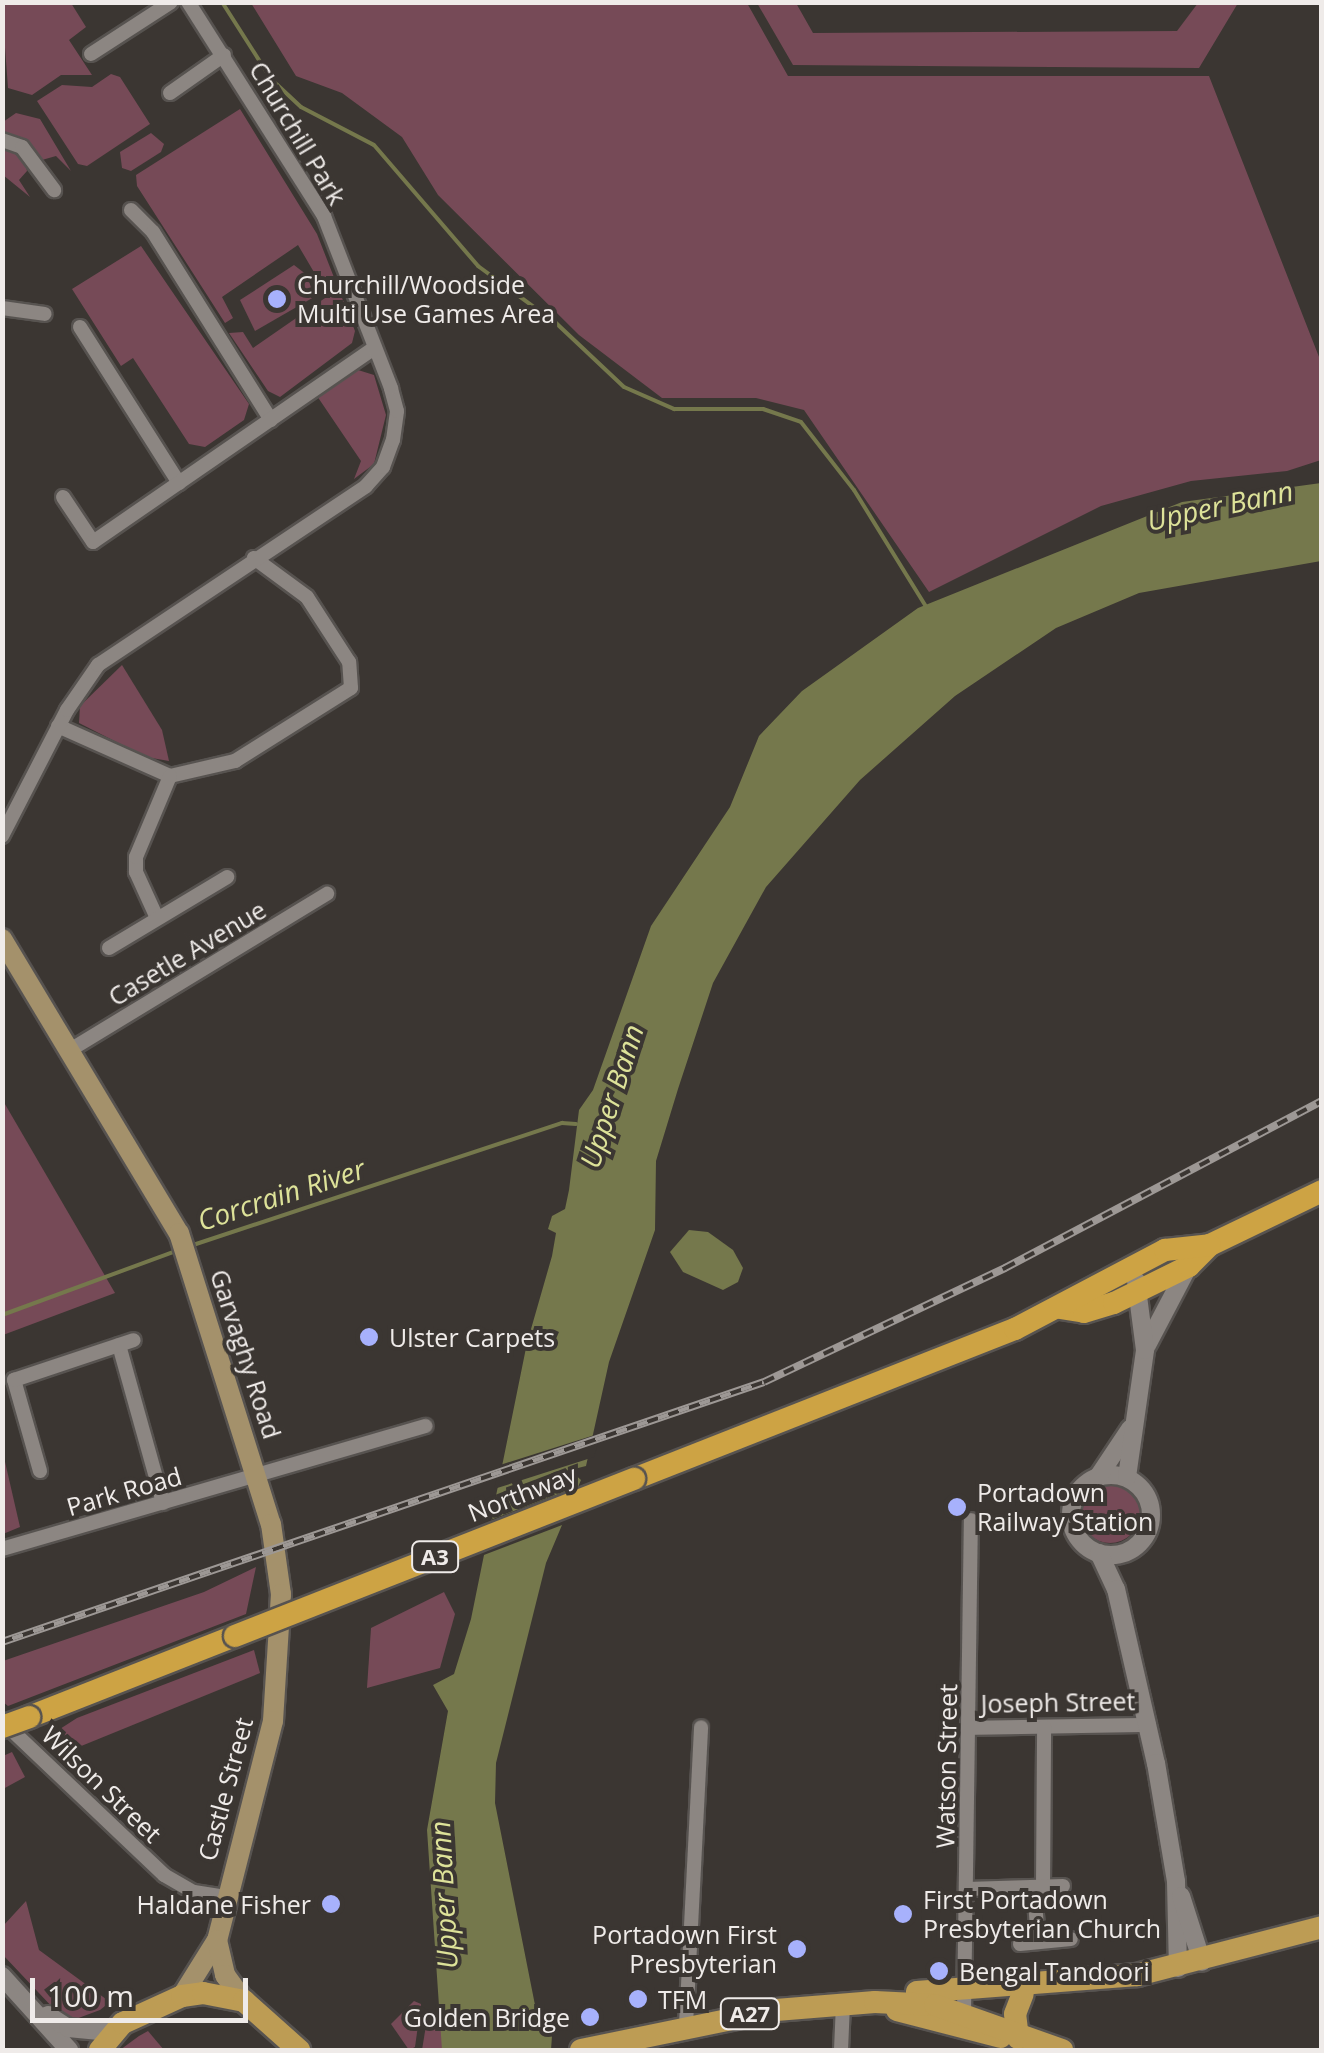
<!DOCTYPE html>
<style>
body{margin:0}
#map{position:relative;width:1324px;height:2053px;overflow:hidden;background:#3b3632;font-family:"Open Sans",sans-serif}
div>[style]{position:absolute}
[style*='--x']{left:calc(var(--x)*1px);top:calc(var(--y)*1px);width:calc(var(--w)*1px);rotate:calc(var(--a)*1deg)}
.green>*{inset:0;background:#764a57}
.round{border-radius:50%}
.water>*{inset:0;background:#75784c}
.pier>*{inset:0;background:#3b3632}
.stream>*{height:4px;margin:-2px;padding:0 2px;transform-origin:2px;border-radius:2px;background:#75784c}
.roads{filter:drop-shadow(2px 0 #575350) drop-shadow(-2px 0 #575350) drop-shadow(0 2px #575350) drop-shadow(0 -2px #575350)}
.minor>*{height:14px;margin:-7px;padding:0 7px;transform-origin:7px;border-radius:7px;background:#8c8682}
.tertiary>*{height:18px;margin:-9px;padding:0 9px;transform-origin:9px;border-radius:9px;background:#8c8682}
.tertiary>.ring{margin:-9px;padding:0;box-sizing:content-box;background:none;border:18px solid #8c8682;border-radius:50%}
.secondary>*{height:20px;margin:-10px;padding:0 10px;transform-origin:10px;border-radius:10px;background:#a4916b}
.primary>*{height:22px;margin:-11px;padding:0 11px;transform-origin:11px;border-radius:11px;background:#bd9c54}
.trunk>*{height:22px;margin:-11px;padding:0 11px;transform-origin:11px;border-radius:11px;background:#cda344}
.rail>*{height:8px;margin-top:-4px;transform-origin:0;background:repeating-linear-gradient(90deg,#3b3632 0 11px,#9d9895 0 22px);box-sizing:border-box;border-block:2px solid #9d9895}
.bridges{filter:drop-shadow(2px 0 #575350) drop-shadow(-2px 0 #575350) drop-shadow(0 2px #575350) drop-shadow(0 -2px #575350)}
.trunk-bridge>*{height:22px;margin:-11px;padding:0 11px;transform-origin:11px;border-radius:11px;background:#cda344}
.dots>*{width:28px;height:28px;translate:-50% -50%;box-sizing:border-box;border:5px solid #3b3632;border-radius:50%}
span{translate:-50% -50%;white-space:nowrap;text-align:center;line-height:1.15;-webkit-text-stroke:8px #3b3632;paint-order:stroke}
.shield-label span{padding:2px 8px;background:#3b3632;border:2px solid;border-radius:8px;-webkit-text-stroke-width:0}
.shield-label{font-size:22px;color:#efebe9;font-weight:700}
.street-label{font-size:25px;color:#efebe9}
.poi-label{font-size:25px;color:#efebe9}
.left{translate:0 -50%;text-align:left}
.right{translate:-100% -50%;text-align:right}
.water-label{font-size:28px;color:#dde299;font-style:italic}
.frame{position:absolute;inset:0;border:5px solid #efebe9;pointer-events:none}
.scale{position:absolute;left:30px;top:1978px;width:218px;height:45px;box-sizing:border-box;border:5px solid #efebe9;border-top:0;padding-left:12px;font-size:30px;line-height:35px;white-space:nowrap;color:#efebe9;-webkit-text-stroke:8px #3b3632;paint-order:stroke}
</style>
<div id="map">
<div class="green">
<div style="clip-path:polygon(10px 2px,71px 3px,86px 27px,69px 40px,92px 75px,61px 75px,32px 95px,8px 88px,2px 7px)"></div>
<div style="clip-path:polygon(251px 3px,747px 3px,788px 76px,1209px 76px,1321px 362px,1321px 460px,1287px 471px,1191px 481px,1101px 506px,929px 592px,804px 410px,756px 398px,662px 398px,579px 335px,438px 195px,402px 137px,342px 93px,296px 76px)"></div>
<div style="clip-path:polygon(757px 3px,796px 3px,813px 33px,1177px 31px,1198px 3px,1238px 3px,1199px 68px,793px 65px)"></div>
<div style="clip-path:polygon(111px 74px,120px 77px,150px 124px,87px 166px,78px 164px,37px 101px,62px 85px,92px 87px)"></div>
<div style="clip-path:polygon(240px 109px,317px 234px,355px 331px,352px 343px,280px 397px,268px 391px,229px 333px,243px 332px,253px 348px,328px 296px,298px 245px,222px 297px,233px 318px,225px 323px,137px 186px,136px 175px)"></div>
<div style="clip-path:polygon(16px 113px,40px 119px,71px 171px,56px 156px,42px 160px,28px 145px,3px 135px,3px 122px)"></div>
<div style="clip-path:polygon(151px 133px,164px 144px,161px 152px,131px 171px,122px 168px,120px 152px)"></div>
<div style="clip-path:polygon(3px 147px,25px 160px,27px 171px,19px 180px,30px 197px,3px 175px)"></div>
<div style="clip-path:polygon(141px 246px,249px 404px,244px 420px,205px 447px,189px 444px,133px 358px,121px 366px,72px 289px)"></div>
<div style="clip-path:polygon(294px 265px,307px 275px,314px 297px,255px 331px,240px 300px)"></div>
<div style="clip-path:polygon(358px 370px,374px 375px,386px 415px,374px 464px,354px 479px,361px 461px,317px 396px)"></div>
<div style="clip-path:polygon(122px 665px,162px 730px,169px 761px,146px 757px,79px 723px,80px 706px)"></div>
<div style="clip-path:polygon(2px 1099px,115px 1293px,3px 1335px,2px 1335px)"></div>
<div style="clip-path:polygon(3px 1453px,20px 1527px,3px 1534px,2px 1534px)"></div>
<div class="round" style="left:1080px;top:1483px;width:60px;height:60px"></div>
<div style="clip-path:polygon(256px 1567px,246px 1614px,8px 1706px,3px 1702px,3px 1661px,204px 1592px)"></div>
<div style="clip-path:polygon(444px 1592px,455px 1614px,440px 1668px,367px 1688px,371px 1628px)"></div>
<div style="clip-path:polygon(254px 1650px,260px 1673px,69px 1751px,49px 1747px,49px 1736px,77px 1718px)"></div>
<div style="clip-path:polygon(12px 1752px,25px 1777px,3px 1789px,3px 1756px)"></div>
<div style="clip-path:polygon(26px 1901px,39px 1950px,110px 2002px,100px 2010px,73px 2020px,55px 2010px,3px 1955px,3px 1926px)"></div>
<div style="clip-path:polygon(414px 2001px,421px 2004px,415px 2047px,409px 2050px,391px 2024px)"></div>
<div style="clip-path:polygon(442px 2012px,442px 2050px,422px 2050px,428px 2013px)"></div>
<div style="clip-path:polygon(148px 2031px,164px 2050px,120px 2050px,139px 2036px)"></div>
</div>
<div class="water">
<div style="clip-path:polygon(1321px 483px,1321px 561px,1139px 593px,1056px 628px,955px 696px,860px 780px,766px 887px,713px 983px,678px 1089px,656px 1161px,655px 1230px,609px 1362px,586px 1466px,570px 1470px,581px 1480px,546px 1563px,496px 1763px,495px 1803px,535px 2005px,552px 2036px,551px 2050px,442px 2050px,427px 1830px,448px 1711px,433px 1685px,454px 1674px,471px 1619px,527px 1343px,552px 1256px,556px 1233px,548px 1229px,552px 1216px,565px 1209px,569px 1190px,579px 1110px,593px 1090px,651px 926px,730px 807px,759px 736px,802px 691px,918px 608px,1182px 502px)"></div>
<div style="clip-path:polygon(689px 1230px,708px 1232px,733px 1250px,743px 1268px,738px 1282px,723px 1290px,683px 1272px,670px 1252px)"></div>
</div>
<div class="pier">
<div style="clip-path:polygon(601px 1433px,594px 1457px,494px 1489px,500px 1465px)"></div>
<div style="clip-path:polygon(585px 1484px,570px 1522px,476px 1558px,485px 1522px)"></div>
</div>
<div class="stream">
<div style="--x:222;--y:2;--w:91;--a:57.5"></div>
<div style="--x:271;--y:79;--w:41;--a:43"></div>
<div style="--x:301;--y:107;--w:82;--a:27.5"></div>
<div style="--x:374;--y:145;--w:160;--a:49.3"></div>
<div style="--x:478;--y:266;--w:97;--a:36.2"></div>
<div style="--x:556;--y:323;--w:93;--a:43.3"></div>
<div style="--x:624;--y:387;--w:55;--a:23.7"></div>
<div style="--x:674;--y:409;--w:89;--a:0"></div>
<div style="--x:763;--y:409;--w:40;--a:18.9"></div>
<div style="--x:801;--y:422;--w:86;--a:52.1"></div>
<div style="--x:854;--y:490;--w:139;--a:58.3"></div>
<div style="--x:190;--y:1246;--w:392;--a:-18.3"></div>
<div style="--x:562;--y:1123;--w:14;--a:4"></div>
<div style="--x:2;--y:1315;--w:185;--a:-20.2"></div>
</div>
<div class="roads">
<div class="minor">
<div style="--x:91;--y:54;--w:95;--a:-33"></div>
<div style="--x:170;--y:93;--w:66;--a:-35.1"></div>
<div style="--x:2;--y:140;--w:21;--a:19"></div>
<div style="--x:22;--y:147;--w:54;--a:53.3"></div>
<div style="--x:131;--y:210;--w:31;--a:45"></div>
<div style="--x:153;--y:232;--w:222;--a:57.9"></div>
<div style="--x:2;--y:308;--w:43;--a:7.9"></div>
<div style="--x:80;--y:327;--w:185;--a:57.6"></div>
<div style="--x:63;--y:497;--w:54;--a:56.3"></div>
<div style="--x:93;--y:542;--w:341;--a:-34.6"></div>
<div style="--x:58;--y:726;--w:123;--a:24.1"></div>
<div style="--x:170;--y:776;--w:67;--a:-13"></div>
<div style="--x:235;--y:761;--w:137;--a:-32.2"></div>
<div style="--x:351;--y:688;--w:26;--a:-94"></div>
<div style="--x:349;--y:662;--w:77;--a:-122.9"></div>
<div style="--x:307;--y:597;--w:66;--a:-143.7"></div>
<div style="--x:2;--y:836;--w:142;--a:-62.7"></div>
<div style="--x:67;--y:710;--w:55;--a:-55.4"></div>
<div style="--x:98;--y:665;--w:322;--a:-33.7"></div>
<div style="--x:366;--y:486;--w:25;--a:-48"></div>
<div style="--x:383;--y:467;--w:29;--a:-70"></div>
<div style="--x:393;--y:440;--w:29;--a:-82"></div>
<div style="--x:397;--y:411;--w:24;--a:-105"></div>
<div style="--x:391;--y:388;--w:185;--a:-111.3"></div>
<div style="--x:324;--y:216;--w:254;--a:-122.4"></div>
<div style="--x:157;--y:918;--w:51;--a:-114.5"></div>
<div style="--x:136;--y:872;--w:15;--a:-90"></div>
<div style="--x:136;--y:857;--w:88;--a:-67.2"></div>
<div style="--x:109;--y:948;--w:138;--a:-31"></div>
<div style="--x:70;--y:1050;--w:301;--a:-31.3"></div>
<div style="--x:119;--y:1345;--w:164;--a:74.4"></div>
<div style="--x:40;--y:1471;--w:95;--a:-105.9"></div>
<div style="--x:14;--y:1380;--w:126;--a:-18.4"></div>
<div style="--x:2;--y:1549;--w:441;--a:-16.2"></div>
<div style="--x:3;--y:1722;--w:222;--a:43.5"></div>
<div style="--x:164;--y:1875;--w:34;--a:30"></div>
<div style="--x:194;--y:1892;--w:32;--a:9"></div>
<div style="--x:969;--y:1728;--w:180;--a:-1"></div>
<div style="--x:1034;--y:1887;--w:55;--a:85.8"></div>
<div style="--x:1043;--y:1887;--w:160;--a:-89.6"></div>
<div style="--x:966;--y:1889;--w:97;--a:-1.8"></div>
<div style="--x:1020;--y:1944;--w:51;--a:-5.6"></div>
<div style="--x:964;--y:2013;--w:493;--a:-89.2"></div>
<div style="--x:686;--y:2025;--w:298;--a:-87.1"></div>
<div style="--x:841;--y:2050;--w:46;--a:-87.5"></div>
</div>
<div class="tertiary">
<div style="--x:1147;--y:1345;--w:88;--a:-62.3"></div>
<div class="ring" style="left:1071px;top:1475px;width:62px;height:62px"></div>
<div style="--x:1098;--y:1477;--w:58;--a:-56.3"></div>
<div style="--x:1127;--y:1477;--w:128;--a:-81.9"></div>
<div style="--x:1145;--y:1350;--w:70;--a:-97.4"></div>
<div style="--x:1099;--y:1553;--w:40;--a:65"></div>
<div style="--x:1116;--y:1589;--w:179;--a:77.1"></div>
<div style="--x:1156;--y:1763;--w:120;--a:80.4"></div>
<div style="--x:1176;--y:1881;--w:87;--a:88.7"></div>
<div style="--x:1181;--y:1896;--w:69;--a:72.3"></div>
<div style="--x:2;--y:1976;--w:100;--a:47.8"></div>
<div style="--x:48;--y:2015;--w:24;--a:33"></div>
<div style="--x:68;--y:2028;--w:42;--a:5.4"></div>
</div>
<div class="secondary">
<div style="--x:2;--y:939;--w:343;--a:59"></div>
<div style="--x:179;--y:1233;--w:305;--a:72.5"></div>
<div style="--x:271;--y:1524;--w:71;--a:81.9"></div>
<div style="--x:281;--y:1594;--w:127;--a:93.6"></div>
<div style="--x:273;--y:1721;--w:226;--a:104.3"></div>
<div style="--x:217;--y:1940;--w:66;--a:122"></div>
<div style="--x:217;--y:1940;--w:36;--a:77"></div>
<div style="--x:225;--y:1975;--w:32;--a:54"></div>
</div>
<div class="primary">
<div style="--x:917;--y:1992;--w:221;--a:-4.4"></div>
<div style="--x:1137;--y:1975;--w:191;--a:-14.5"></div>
<div style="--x:897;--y:2010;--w:107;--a:14.6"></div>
<div style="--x:1018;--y:2038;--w:24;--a:-97"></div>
<div style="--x:1015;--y:2014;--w:22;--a:-69"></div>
<div style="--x:100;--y:2050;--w:35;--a:-50"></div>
<div style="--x:123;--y:2023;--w:65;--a:-24.6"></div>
<div style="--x:182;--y:1996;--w:21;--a:-8"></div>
<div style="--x:203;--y:1993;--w:42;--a:11"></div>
<div style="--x:244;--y:2001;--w:74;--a:41.7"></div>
<div style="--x:581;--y:2050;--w:199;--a:-11.6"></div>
<div style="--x:776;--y:2010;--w:99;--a:-4.6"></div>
<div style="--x:875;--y:2002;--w:60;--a:2.9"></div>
<div style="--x:935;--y:2005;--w:135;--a:19.5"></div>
</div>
<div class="trunk">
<div style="--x:1060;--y:1308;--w:24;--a:9"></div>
<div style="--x:1084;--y:1312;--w:31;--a:-17"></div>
<div style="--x:1114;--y:1303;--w:84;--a:-26.3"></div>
<div style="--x:1189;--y:1266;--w:30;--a:-45"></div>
<div style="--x:1210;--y:1245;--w:124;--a:-25.7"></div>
<div style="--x:634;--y:1479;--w:409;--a:-21.5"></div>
<div style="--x:1015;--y:1329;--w:170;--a:-27.8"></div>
<div style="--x:1165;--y:1250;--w:45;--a:-6.3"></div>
<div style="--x:29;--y:1717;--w:221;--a:-21.5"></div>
</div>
</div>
<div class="rail">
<div style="--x:2;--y:1642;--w:805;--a:-18.84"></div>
<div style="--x:764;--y:1382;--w:267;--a:-25.3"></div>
<div style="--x:1005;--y:1268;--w:358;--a:-27.8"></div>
</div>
<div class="bridges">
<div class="trunk-bridge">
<div style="--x:235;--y:1636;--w:429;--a:-21.5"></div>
<div style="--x:2;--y:1727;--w:29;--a:-20"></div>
</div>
</div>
<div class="dots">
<div style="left:277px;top:299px;background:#a7b1fc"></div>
<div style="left:369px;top:1337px;background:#a7b1fc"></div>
<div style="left:957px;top:1507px;background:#a7b1fc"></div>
<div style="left:331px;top:1904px;background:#a7b1fc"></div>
<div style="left:903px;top:1914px;background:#a7b1fc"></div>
<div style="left:797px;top:1949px;background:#a7b1fc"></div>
<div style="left:939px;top:1971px;background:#a7b1fc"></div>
<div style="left:638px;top:1999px;background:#a7b1fc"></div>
<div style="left:590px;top:2017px;background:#a7b1fc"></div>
</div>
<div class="shield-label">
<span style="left:435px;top:1557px">A3</span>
<span style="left:750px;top:2014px">A27</span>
</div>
<div class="street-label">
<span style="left:298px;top:133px;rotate:59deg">Churchill Park</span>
<span style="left:187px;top:953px;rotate:-31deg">Casetle Avenue</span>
<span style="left:246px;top:1354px;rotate:72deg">Garvaghy Road</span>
<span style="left:124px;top:1491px;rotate:-16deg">Park Road</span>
<span style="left:522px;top:1493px;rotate:-21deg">Northway</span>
<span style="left:1058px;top:1702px;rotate:-1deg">Joseph Street</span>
<span style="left:946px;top:1766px;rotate:-89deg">Watson Street</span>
<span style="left:102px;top:1784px;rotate:44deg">Wilson Street</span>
<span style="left:225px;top:1789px;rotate:-75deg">Castle Street</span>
</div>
<div class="poi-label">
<span class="left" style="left:297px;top:299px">Churchill/Woodside<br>Multi Use Games Area</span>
<span class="left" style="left:389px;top:1337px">Ulster Carpets</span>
<span class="left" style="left:977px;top:1507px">Portadown<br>Railway Station</span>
<span class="left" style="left:923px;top:1914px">First Portadown<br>Presbyterian Church</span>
<span class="right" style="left:311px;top:1904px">Haldane Fisher</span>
<span class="right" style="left:777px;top:1949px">Portadown First<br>Presbyterian</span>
<span class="left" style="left:959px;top:1971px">Bengal Tandoori</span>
<span class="left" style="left:658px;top:1999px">TFM</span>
<span class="right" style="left:570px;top:2017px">Golden Bridge</span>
</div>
<div class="water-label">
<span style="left:1220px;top:505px;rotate:-12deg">Upper Bann</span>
<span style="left:611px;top:1096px;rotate:-72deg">Upper Bann</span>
<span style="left:281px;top:1194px;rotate:-18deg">Corcrain River</span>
<span style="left:443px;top:1895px;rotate:-93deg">Upper Bann</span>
</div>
<div class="frame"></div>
<div class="scale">100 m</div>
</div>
